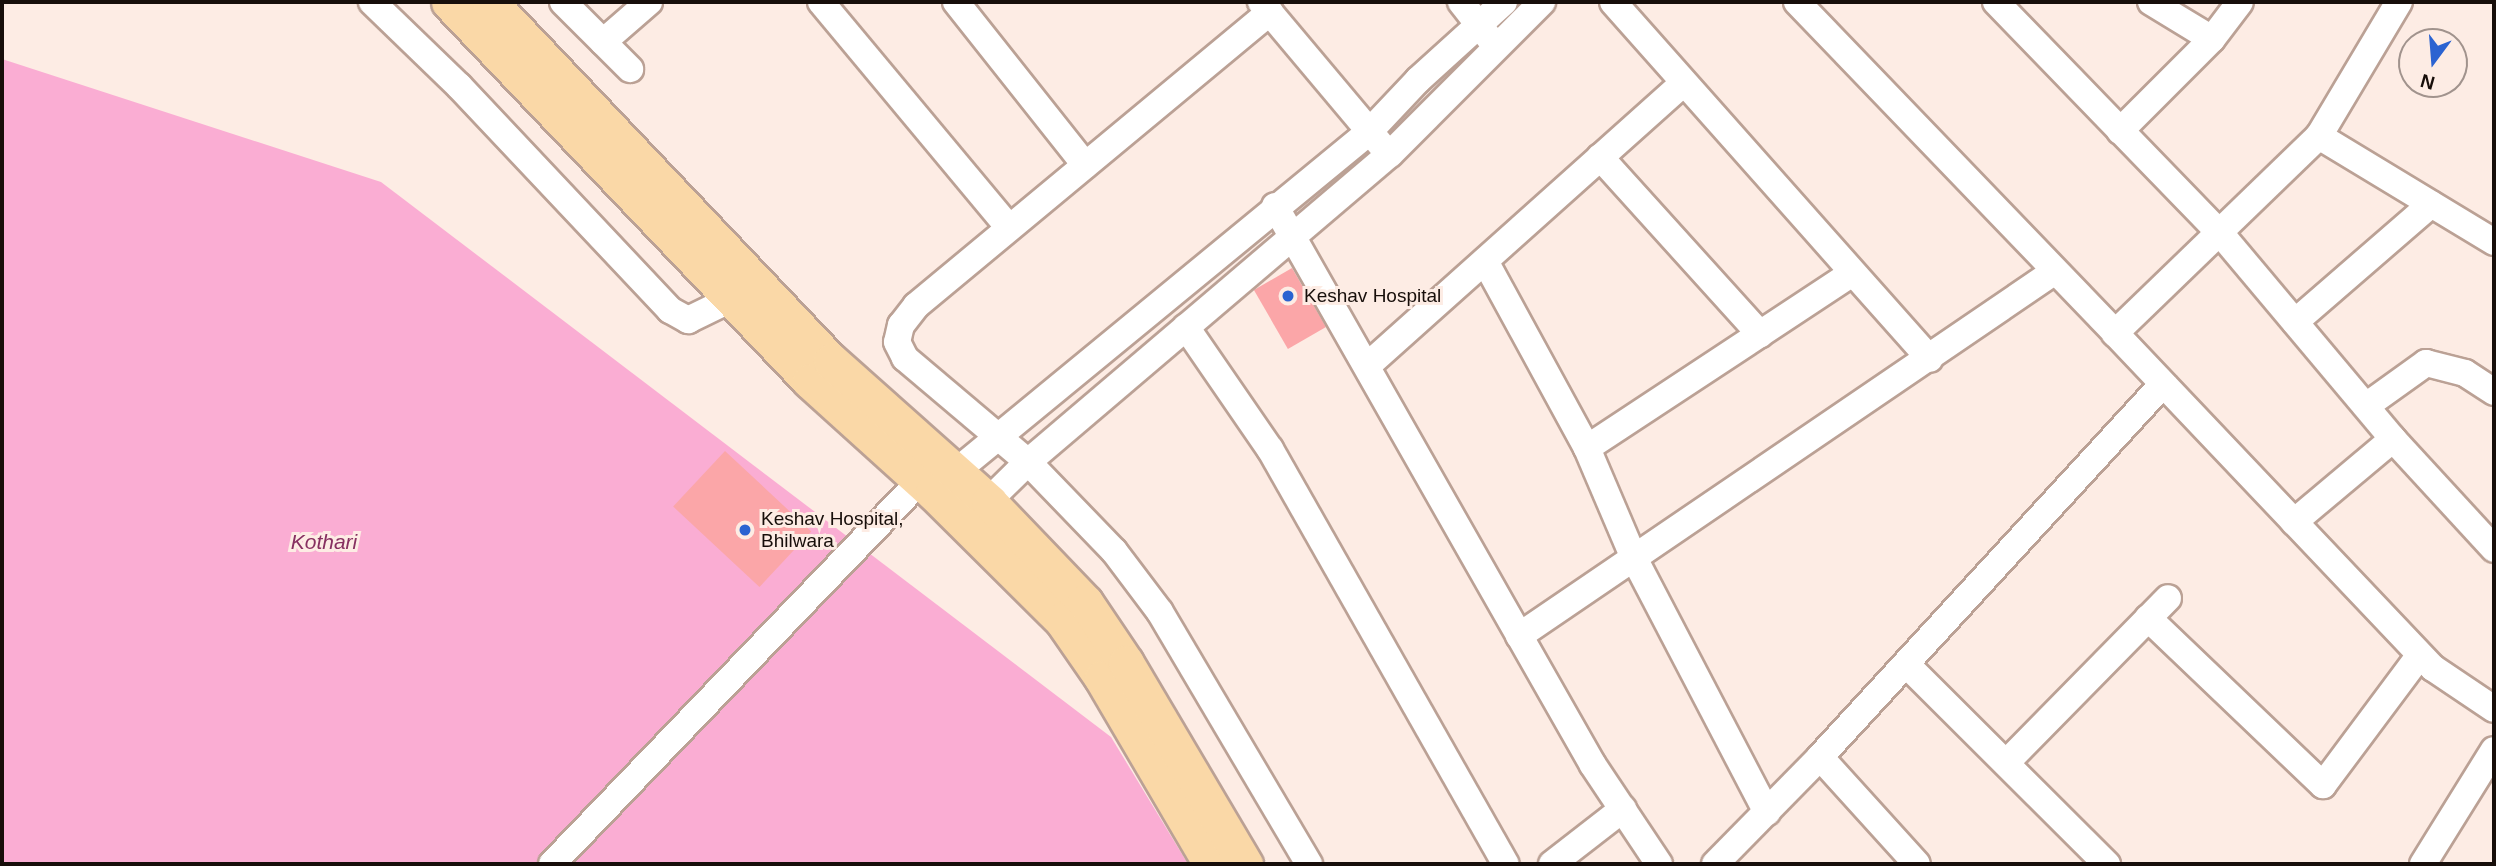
<!DOCTYPE html>
<style>
body{margin:0}
#map{position:relative;width:2496px;height:866px;overflow:hidden;background:#fdece4;font-family:Arial,sans-serif}
div>[style]{position:absolute}
[style*='--x']{left:calc(var(--x)*1px);top:calc(var(--y)*1px);width:calc(var(--w)*1px);rotate:calc(var(--a)*1deg)}
.water>*{inset:0;background:#faadd3}
.building>*{inset:0;background:#fba6a8;transform-origin:0 0}
.roads{filter:drop-shadow(2px 0 #bba195) drop-shadow(-2px 0 #bba195) drop-shadow(0 2px #bba195) drop-shadow(0 -2px #bba195)}
.minor>*{height:26px;margin:-13px;padding:0 13px;transform-origin:13px;border-radius:13px;background:#fff}
.major>*{height:35px;margin:-17.5px;padding:0 17.5px;transform-origin:17.5px;border-radius:17.5px;background:#fad8a7}
.dots>*{width:19px;height:19px;translate:-50% -50%;box-sizing:border-box;border:4px solid #fdece4;border-radius:50%}
span{translate:-50% -50%;white-space:nowrap;text-align:center;line-height:1.15;-webkit-text-stroke:6px #fdece4;paint-order:stroke}
.poi-label{font-size:19px;color:#170e0a}
.left{translate:0 -50%;text-align:left}
.water-label{font-size:21px;color:#873061;font-style:italic}
.frame{position:absolute;inset:0;border:4px solid #170e0a;pointer-events:none}
.north{position:absolute;left:2398px;top:28px;width:70px;height:70px;box-sizing:border-box;background:#fdece4;border:2px solid #a1938d;border-radius:50%;rotate:196deg;font-size:19px;font-weight:700;line-height:28px;text-align:center;color:#170e0a}
.north::after{content:'';display:block;margin:auto;width:24px;height:32px;background:#2b63d1;clip-path:polygon(50% 0,100% 100%,50% 72%,0 100%)}
</style>
<div id="map">
<div class="water">
<div style="clip-path:polygon(2px 59px,381px 182px,1111px 737px,1188px 864px,2px 864px)"></div>
</div>
<div class="building">
<div style="left:1292px;top:268px;width:68px;height:44px;rotate:60deg"></div>
<div style="left:725px;top:451px;width:118px;height:76px;rotate:43deg"></div>
</div>
<div class="roads">
<div class="minor">
<div style="--x:372;--y:2;--w:121;--a:44"></div>
<div style="--x:459;--y:86;--w:308;--a:46.7"></div>
<div style="--x:670;--y:310;--w:21;--a:29"></div>
<div style="--x:688;--y:320;--w:48;--a:-26"></div>
<div style="--x:563;--y:2;--w:95;--a:45"></div>
<div style="--x:821;--y:2;--w:294;--a:50.2"></div>
<div style="--x:956;--y:2;--w:208;--a:51.6"></div>
<div style="--x:1261;--y:2;--w:187;--a:50"></div>
<div style="--x:1461;--y:2;--w:47;--a:51.9"></div>
<div style="--x:1613;--y:2;--w:477;--a:48.4"></div>
<div style="--x:1797;--y:2;--w:459;--a:46.1"></div>
<div style="--x:1996;--y:2;--w:323;--a:45.9"></div>
<div style="--x:2221;--y:234;--w:268;--a:50"></div>
<div style="--x:2393;--y:439;--w:149;--a:47.4"></div>
<div style="--x:2151;--y:2;--w:71;--a:31.2"></div>
<div style="--x:1270;--y:12;--w:460;--a:140.3"></div>
<div style="--x:916;--y:306;--w:24;--a:128"></div>
<div style="--x:901;--y:325;--w:17;--a:103"></div>
<div style="--x:897;--y:342;--w:18;--a:63"></div>
<div style="--x:905;--y:358;--w:161;--a:40.2"></div>
<div style="--x:1028;--y:462;--w:124;--a:46"></div>
<div style="--x:1114;--y:551;--w:76;--a:53"></div>
<div style="--x:1160;--y:612;--w:293;--a:59.4"></div>
<div style="--x:603;--y:42;--w:61;--a:-41"></div>
<div style="--x:2120;--y:131;--w:130;--a:-45"></div>
<div style="--x:2212;--y:39;--w:46;--a:-52.9"></div>
<div style="--x:2319;--y:136;--w:156;--a:-59.2"></div>
<div style="--x:1600;--y:157;--w:239;--a:47.9"></div>
<div style="--x:1275;--y:206;--w:643;--a:60.37"></div>
<div style="--x:1593;--y:765;--w:119;--a:56.3"></div>
<div style="--x:2494;--y:242;--w:205;--a:-148.8"></div>
<div style="--x:2319;--y:136;--w:284;--a:136"></div>
<div style="--x:2115;--y:333;--w:462;--a:46.5"></div>
<div style="--x:2433;--y:668;--w:73;--a:33.9"></div>
<div style="--x:1485;--y:261;--w:213;--a:61.4"></div>
<div style="--x:1587;--y:448;--w:120;--a:66.9"></div>
<div style="--x:1634;--y:558;--w:287;--a:62.4"></div>
<div style="--x:2295;--y:322;--w:180;--a:-40.9"></div>
<div style="--x:1186;--y:327;--w:148;--a:55.5"></div>
<div style="--x:1270;--y:449;--w:477;--a:60.4"></div>
<div style="--x:1367;--y:366;--w:423;--a:-41.8"></div>
<div style="--x:2366;--y:406;--w:74;--a:-35.6"></div>
<div style="--x:2426;--y:363;--w:40;--a:14.4"></div>
<div style="--x:2465;--y:373;--w:35;--a:33"></div>
<div style="--x:1587;--y:448;--w:318;--a:-33.4"></div>
<div style="--x:942;--y:483;--w:553;--a:-39.42"></div>
<div style="--x:1369;--y:132;--w:71;--a:-46.7"></div>
<div style="--x:1418;--y:80;--w:116;--a:-42.2"></div>
<div style="--x:975;--y:514;--w:74;--a:-44.5"></div>
<div style="--x:1028;--y:462;--w:475;--a:-40.4"></div>
<div style="--x:1390;--y:154;--w:215;--a:-45"></div>
<div style="--x:2294;--y:522;--w:129;--a:-40"></div>
<div style="--x:2148;--y:618;--w:242;--a:43.7"></div>
<div style="--x:2323;--y:785;--w:162;--a:-53.3"></div>
<div style="--x:1519;--y:636;--w:648;--a:-34.25"></div>
<div style="--x:1906;--y:664;--w:284;--a:44.9"></div>
<div style="--x:1820;--y:757;--w:144;--a:47.8"></div>
<div style="--x:2006;--y:763;--w:231;--a:-45.5"></div>
<div style="--x:552;--y:864;--w:531;--a:-46.14"></div>
<div style="--x:1552;--y:864;--w:90;--a:-37.8"></div>
<div style="--x:1715;--y:864;--w:150;--a:-45.5"></div>
<div style="--x:1820;--y:757;--w:507;--a:-47.4"></div>
<div style="--x:2423;--y:864;--w:134;--a:-58.1"></div>
</div>
<div class="major">
<div style="--x:449;--y:2;--w:523;--a:46.39"></div>
<div style="--x:810;--y:381;--w:166;--a:42.1"></div>
<div style="--x:933;--y:492;--w:182;--a:44.8"></div>
<div style="--x:1062;--y:620;--w:70;--a:55.4"></div>
<div style="--x:1102;--y:678;--w:216;--a:59.6"></div>
<div style="--x:490;--y:2;--w:495;--a:46.5"></div>
<div style="--x:831;--y:361;--w:212;--a:41.7"></div>
<div style="--x:989;--y:502;--w:139;--a:46.2"></div>
<div style="--x:1085;--y:602;--w:73;--a:56.1"></div>
<div style="--x:1126;--y:663;--w:234;--a:59.4"></div>
</div>
</div>
<div class="dots">
<div style="left:1288px;top:296px;background:#2b63d1"></div>
<div style="left:745px;top:530px;background:#2b63d1"></div>
</div>
<div class="poi-label">
<span class="left" style="left:1304px;top:296px">Keshav Hospital</span>
<span class="left" style="left:761px;top:530px">Keshav Hospital,<br>Bhilwara</span>
</div>
<div class="water-label">
<span style="left:324px;top:542px">Kothari</span>
</div>
<div class="frame"></div>
<div class="north">N</div>
</div>
